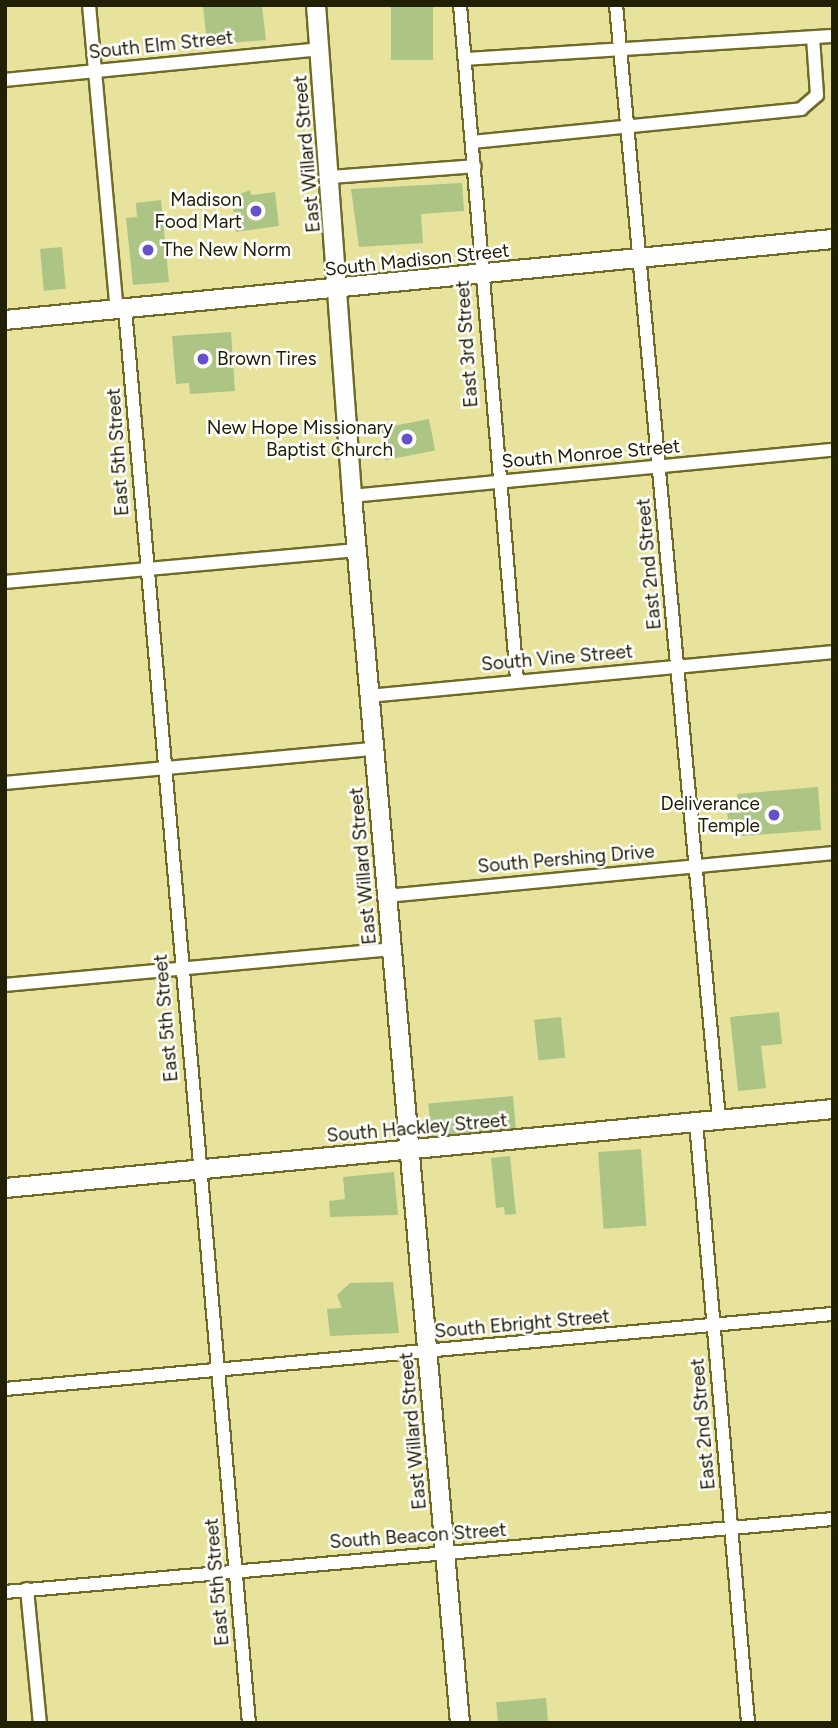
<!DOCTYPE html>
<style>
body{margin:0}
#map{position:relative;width:838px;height:1728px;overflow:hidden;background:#e7e39d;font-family:Figtree,sans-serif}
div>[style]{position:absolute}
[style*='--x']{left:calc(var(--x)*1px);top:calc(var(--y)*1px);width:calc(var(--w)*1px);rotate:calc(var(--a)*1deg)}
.building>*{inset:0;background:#acc585;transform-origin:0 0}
.roads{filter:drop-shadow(2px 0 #6f6b27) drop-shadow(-2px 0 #6f6b27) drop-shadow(0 2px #6f6b27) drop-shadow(0 -2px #6f6b27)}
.street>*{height:12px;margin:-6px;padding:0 6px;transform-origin:6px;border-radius:6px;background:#fff}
.secondary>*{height:18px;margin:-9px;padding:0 9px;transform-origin:9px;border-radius:9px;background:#fff}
.dots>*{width:19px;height:19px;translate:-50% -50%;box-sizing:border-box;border:4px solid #fff;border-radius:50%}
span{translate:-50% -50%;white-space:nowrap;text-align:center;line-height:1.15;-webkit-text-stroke:5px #fff;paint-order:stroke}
.street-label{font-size:19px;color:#222004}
.poi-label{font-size:19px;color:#222004}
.right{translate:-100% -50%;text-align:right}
.left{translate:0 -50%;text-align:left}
.frame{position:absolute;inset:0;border:7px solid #222004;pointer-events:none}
</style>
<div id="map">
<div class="building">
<div style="clip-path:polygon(203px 5px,262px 7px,266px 40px,207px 45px)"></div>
<div style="left:391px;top:5px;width:42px;height:55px"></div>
<div style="clip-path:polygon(462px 183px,464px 211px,421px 214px,423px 243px,359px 247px,351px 189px)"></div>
<div style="clip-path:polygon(250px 190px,251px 195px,275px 192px,279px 226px,236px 232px,232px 197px)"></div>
<div style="clip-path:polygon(161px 200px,169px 282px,133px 285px,126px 218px,137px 217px,136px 203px)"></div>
<div style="left:62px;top:247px;width:42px;height:22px;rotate:85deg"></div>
<div style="clip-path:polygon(231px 332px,235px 391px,190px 394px,189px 383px,176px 384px,172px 336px)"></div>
<div style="left:429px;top:419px;width:32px;height:51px;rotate:79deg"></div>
<div style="clip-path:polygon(818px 787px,821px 830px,742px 836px,741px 822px,728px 823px,727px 807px,739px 806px,737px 794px)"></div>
<div style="clip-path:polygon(779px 1012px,782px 1044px,761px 1046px,766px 1088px,738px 1091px,730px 1017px)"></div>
<div style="left:561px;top:1017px;width:41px;height:27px;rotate:84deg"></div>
<div style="left:513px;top:1096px;width:33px;height:85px;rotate:85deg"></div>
<div style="left:641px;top:1149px;width:77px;height:43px;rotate:86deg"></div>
<div style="clip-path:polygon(510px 1156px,516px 1214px,505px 1215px,504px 1207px,496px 1208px,491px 1158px)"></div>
<div style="clip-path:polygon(394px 1172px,398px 1215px,330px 1217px,329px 1201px,345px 1199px,343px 1177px)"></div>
<div style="clip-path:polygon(393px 1282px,399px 1333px,330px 1336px,327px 1309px,342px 1308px,337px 1295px,350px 1283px)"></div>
<div style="left:546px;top:1698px;width:24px;height:50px;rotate:85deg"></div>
</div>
<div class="roads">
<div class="street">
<div style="--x:89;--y:5;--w:306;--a:84.8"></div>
<div style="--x:460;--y:5;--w:677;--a:85.17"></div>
<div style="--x:616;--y:5;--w:1120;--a:84.72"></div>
<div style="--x:465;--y:59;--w:369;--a:-3.6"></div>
<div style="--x:5;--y:80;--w:317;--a:-5.6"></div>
<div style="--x:472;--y:142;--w:331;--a:-5.7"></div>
<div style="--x:801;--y:109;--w:21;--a:-41"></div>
<div style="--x:817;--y:95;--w:57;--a:-94"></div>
<div style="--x:330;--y:177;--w:145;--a:-4.3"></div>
<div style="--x:125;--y:309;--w:1419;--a:84.99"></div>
<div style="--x:352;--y:496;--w:483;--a:-5.5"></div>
<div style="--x:5;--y:582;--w:353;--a:-5.2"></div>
<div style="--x:369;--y:696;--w:466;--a:-5.4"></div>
<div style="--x:5;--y:783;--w:370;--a:-5.3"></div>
<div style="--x:387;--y:896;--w:448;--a:-5.5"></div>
<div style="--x:5;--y:985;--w:388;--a:-5.3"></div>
<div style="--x:696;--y:1122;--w:603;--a:85.05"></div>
<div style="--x:5;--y:1389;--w:831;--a:-5.18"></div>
<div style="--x:27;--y:1589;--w:135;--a:84.5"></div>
<div style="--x:5;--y:1592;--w:831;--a:-5.04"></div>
</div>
<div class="secondary">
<div style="--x:316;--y:5;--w:492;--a:85.8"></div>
<div style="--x:352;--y:496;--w:1232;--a:84.97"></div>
<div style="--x:5;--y:320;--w:832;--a:-5.59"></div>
<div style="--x:5;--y:1188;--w:832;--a:-5.45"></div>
</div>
</div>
<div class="dots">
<div style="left:256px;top:211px;background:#6552cb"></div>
<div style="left:148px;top:250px;background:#6552cb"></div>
<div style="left:203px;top:359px;background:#6552cb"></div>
<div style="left:407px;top:439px;background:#6552cb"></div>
<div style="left:774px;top:815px;background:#6552cb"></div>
</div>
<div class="street-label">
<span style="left:161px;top:45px;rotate:-6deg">South Elm Street</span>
<span style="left:307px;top:154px;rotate:-95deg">East Willard Street</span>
<span style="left:417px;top:260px;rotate:-6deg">South Madison Street</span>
<span style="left:467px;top:344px;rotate:-94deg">East 3rd Street</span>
<span style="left:118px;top:452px;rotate:-94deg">East 5th Street</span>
<span style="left:591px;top:454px;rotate:-5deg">South Monroe Street</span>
<span style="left:649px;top:564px;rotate:-95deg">East 2nd Street</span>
<span style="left:557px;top:658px;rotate:-5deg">South Vine Street</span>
<span style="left:566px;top:859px;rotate:-5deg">South Pershing Drive</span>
<span style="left:363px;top:866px;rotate:-95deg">East Willard Street</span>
<span style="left:166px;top:1018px;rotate:-95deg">East 5th Street</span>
<span style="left:417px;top:1128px;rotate:-5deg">South Hackley Street</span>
<span style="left:522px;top:1324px;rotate:-5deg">South Ebright Street</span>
<span style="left:703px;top:1424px;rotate:-95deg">East 2nd Street</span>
<span style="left:413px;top:1431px;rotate:-95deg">East Willard Street</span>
<span style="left:418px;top:1536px;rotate:-4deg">South Beacon Street</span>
<span style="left:217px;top:1582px;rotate:-95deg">East 5th Street</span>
</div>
<div class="poi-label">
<span class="right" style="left:242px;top:211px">Madison<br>Food Mart</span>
<span class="left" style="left:162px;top:250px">The New Norm</span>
<span class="left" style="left:217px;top:359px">Brown Tires</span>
<span class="right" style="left:393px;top:439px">New Hope Missionary<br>Baptist Church</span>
<span class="right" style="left:760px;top:815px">Deliverance<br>Temple</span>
</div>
<div class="frame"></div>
</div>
